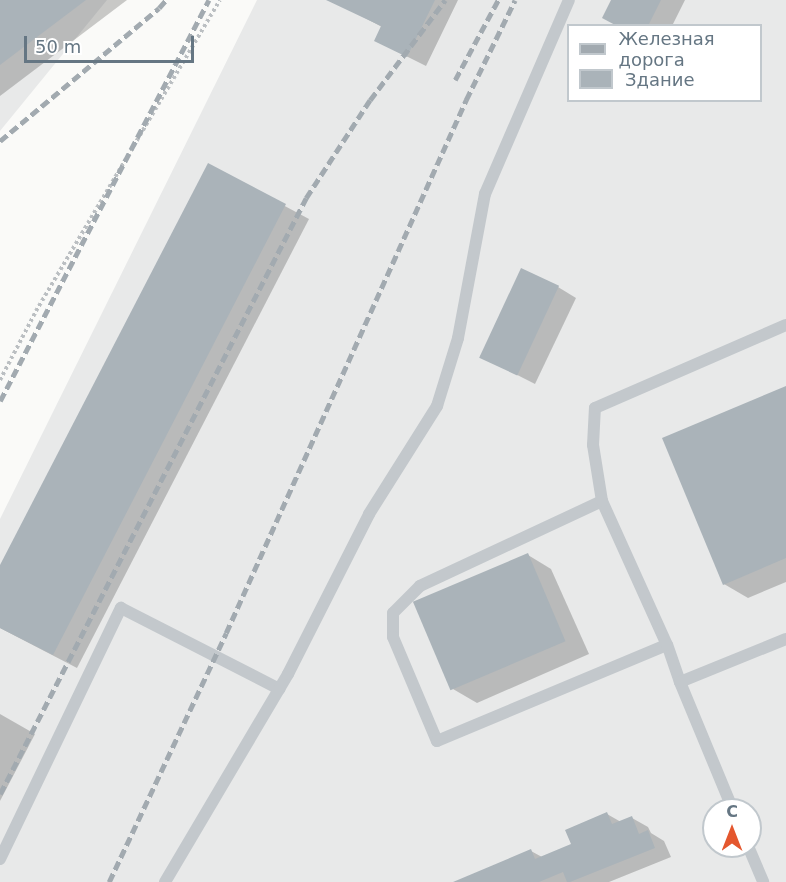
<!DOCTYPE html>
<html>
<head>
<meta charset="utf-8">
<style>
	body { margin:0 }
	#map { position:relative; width:786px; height:882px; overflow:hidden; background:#fafaf8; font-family:"DejaVu Sans",sans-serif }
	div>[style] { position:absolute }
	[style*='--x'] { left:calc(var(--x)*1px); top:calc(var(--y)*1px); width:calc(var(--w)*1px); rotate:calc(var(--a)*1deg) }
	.built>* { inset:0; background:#e8e9e9 }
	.shadow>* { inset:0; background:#0003 }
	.building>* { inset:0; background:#aab3b9; transform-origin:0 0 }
	.path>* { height:4px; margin-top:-2px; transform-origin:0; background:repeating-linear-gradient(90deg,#bbbfc2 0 3px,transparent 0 6px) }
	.service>* { height:12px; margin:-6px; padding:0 6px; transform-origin:6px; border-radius:6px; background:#c3c8cc }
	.rail>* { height:4.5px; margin-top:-2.25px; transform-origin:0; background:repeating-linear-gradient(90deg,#a2aab0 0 9px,transparent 0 13.5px) }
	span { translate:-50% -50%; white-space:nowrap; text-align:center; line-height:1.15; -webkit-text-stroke:6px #fff; paint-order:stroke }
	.legend { position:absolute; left:567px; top:24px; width:195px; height:78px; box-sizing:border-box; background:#fff; border:2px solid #c1c8cd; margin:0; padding:8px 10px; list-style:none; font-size:18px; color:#657683 }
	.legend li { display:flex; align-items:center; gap:12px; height:30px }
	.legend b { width:30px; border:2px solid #c1c8cd }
	.north { position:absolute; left:702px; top:798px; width:60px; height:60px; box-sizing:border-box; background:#fff; border:2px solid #c1c8cd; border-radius:50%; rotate:0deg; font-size:16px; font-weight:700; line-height:24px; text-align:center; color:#657683 }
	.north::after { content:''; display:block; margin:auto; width:21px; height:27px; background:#e4572e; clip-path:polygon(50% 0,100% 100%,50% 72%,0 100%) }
	.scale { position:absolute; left:24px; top:36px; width:170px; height:27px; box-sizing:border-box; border:3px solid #657683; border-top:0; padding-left:8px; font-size:18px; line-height:21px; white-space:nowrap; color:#657683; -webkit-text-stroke:4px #fff; paint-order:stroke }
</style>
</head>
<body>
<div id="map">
	<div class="built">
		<div style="clip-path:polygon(0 0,107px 0,0 131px)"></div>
		<div style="clip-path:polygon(evenodd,257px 0,786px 0,786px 882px,0 882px,0 519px,257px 0,568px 26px,760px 26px,760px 100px,568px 100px,568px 26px,257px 0,714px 810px,750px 810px,750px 846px,714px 846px,714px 810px)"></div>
	</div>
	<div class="shadow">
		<div style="clip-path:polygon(0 0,127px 0,0 96px)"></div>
		<div style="clip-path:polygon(357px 0,458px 0,426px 66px,394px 50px,382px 27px,352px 11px)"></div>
		<div style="clip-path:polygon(612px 0,685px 0,672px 26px,618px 26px)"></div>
		<div style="clip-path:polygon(208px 165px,309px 219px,77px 668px,0 628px,0 568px)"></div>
		<div style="clip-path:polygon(558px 287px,576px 298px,535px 384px,480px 356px)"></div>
		<div style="clip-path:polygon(786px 387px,786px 582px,748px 598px,724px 584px)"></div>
		<div style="clip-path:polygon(528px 555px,551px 569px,589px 654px,477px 703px,453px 689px)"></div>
		<div style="clip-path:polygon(0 714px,35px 734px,0 801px)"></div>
		<div style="clip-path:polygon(607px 814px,621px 822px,632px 818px,648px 827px,651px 833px,664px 841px,671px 857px,609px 882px,485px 882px,531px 851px,542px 857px,573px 845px)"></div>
	</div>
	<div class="building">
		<div style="clip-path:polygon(0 0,86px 0,0 65px)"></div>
		<div style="clip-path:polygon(326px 0,435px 0,407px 57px,374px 41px,381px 26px)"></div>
		<div style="clip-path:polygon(611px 0,661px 0,648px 26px,617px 26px,602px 18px)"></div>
		<div style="clip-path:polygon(208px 163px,286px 204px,53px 655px,0 628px,0 565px)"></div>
		<div style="left:521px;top:268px;width:42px;height:99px;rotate:25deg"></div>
		<div style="clip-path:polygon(786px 386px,786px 558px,723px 585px,662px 438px)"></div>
		<div style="left:528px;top:553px;width:96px;height:125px;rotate:67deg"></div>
		<div style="clip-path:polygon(607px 812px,612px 824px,632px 816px,639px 834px,648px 830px,655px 848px,570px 882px,567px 882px,563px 872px,539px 882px,453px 882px,531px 849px,535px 859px,571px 844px,565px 830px)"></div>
	</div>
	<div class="path">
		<div style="--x:0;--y:380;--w:78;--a:-62.4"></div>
		<div style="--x:36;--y:311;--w:361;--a:-59.4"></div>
	</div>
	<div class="service">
		<div style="--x:602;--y:501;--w:201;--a:155"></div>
		<div style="--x:420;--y:586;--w:38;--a:135"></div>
		<div style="--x:393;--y:613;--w:24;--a:90"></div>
		<div style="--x:393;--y:637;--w:113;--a:67.1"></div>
		<div style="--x:437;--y:741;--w:249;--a:-22.7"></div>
		<div style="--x:680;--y:682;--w:39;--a:-109"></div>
		<div style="--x:667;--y:645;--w:158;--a:-114.3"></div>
		<div style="--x:602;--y:501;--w:57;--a:-99.1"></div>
		<div style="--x:593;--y:445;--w:37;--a:-87"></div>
		<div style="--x:595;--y:408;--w:208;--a:-23.5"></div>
		<div style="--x:733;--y:810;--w:139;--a:-112.5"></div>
		<div style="--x:680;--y:682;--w:114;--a:-22.1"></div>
		<div style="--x:748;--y:846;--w:39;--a:67"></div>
		<div style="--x:0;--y:859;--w:279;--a:-64.3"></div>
		<div style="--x:121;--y:608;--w:178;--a:27.1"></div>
		<div style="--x:165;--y:882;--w:242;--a:-59.4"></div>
		<div style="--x:288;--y:674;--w:179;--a:-63.1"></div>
		<div style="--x:369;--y:514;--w:128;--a:-57.8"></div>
		<div style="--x:437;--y:406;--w:71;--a:-72.8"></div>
		<div style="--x:458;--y:338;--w:147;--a:-79.4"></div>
		<div style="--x:485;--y:194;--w:211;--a:-66.6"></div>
	</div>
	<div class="rail">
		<div style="--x:455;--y:80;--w:91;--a:-61.7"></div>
		<div style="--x:0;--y:141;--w:207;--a:-39.9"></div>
		<div style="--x:159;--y:8;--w:11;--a:-49"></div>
		<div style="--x:0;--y:401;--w:452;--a:-62.5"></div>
		<div style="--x:0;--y:794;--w:670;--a:-62.82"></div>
		<div style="--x:306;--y:198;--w:117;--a:-56.9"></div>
		<div style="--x:370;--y:100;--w:125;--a:-53.1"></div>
		<div style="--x:109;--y:882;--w:275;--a:-64.8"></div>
		<div style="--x:226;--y:633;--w:585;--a:-65.76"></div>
		<div style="--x:466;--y:100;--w:111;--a:-63.9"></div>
	</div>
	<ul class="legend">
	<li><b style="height:8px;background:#a2aab0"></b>Железная дорога</li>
	<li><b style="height:16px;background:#aab3b9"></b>Здание</li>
	</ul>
	<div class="north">С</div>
	<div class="scale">50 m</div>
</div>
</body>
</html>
